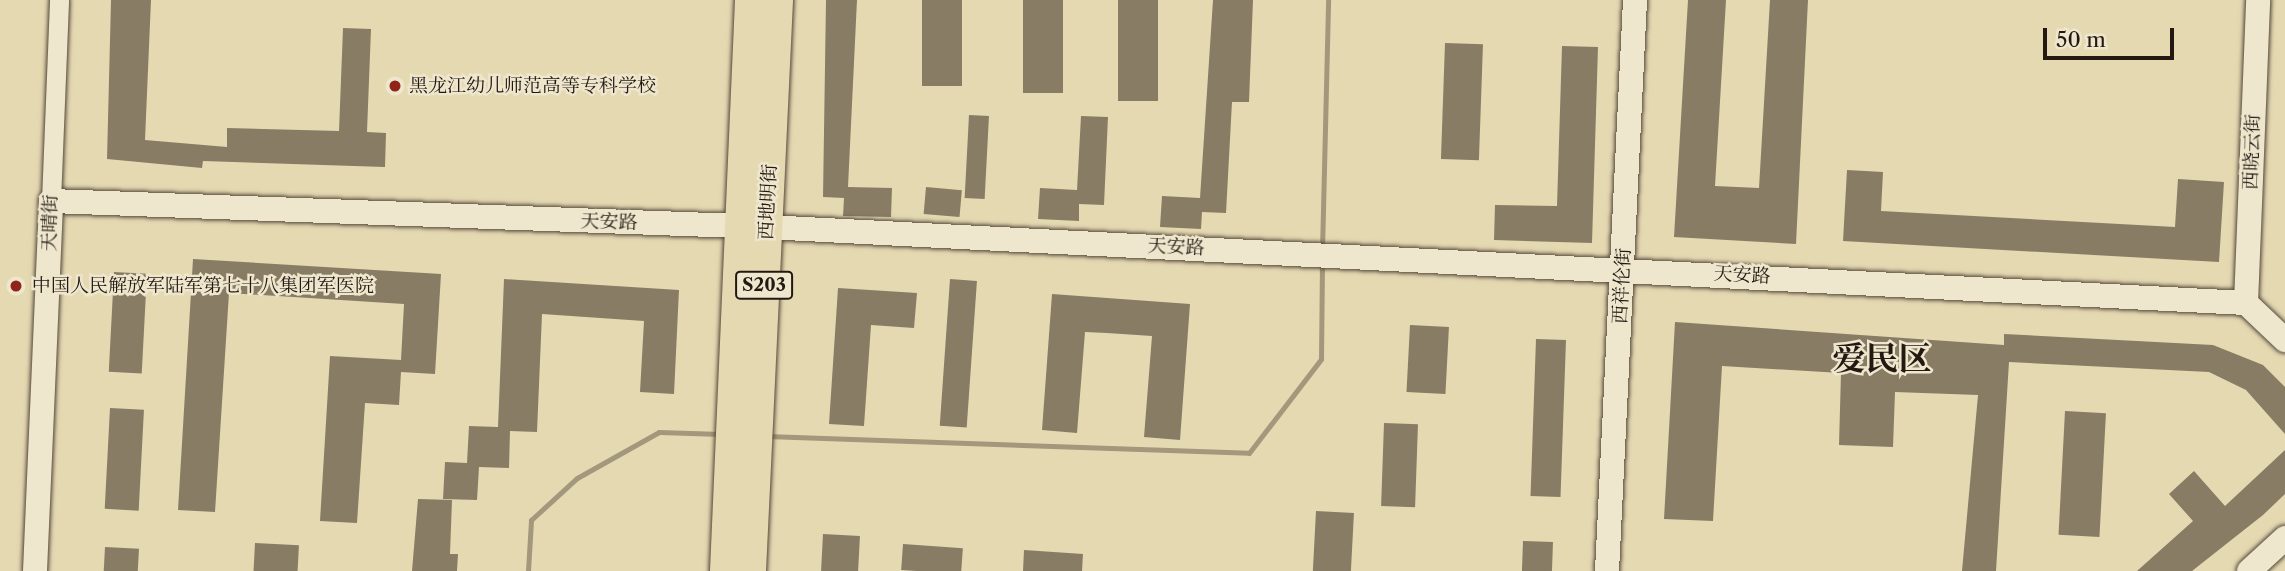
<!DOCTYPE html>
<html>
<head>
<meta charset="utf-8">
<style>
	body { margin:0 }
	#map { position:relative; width:2285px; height:571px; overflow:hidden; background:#e5d9b2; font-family:"Libre Caslon Text","Noto Serif SC",serif }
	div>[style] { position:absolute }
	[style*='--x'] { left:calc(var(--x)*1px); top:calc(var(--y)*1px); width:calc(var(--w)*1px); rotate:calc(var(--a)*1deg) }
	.stream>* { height:5px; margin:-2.5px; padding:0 2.5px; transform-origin:2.5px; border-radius:2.5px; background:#a3977c }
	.building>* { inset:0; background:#887c65; transform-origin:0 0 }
	.roads { filter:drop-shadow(0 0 2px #54483a) drop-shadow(0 0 2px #54483a) }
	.minor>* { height:19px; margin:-9.5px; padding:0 9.5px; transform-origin:9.5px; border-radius:9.5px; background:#eee6cd }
	.tertiary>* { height:24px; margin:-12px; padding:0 12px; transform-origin:12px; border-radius:12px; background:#eee6cd }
	.primary>* { height:30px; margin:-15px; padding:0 15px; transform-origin:15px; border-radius:15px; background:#e5d9b2 }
	.dots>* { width:19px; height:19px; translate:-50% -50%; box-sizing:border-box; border:4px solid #eee6cd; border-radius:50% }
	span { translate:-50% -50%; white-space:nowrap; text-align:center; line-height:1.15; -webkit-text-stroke:5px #eee6cd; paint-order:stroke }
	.shield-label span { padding:2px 5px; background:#eee6cd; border:2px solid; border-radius:5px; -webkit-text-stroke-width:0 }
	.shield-label { font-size:18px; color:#231812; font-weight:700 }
	.poi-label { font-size:19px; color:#231812 }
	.left { translate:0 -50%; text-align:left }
	.street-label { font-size:19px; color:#231812 }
	.town-label { font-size:33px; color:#231812; font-weight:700 }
	.scale { position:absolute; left:2043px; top:28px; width:131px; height:32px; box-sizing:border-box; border:4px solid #231812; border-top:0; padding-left:9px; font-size:21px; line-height:24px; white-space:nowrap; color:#231812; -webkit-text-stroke:5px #eee6cd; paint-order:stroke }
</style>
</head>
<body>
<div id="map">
	<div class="stream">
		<div style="--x:1322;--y:251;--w:251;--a:-88.6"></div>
		<div style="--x:766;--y:436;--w:483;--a:2"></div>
		<div style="--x:1249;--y:453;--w:118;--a:-52.5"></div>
		<div style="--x:1321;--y:359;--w:95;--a:-89.4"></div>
		<div style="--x:528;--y:571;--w:51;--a:-86.6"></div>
		<div style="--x:531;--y:520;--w:62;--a:-42.4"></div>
		<div style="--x:577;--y:478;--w:94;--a:-29.3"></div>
		<div style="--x:659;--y:432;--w:62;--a:1.8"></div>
	</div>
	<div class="building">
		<div style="clip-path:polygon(111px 0,151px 0,145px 140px,227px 147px,227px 128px,339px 131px,343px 28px,371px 29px,367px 132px,386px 133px,385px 167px,203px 161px,202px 168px,107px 159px)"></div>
		<div style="clip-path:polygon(826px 0,857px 0,848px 187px,892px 188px,891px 217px,843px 216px,844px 198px,823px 197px)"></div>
		<div style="left:922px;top:0;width:40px;height:86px"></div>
		<div style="left:1023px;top:0;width:40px;height:93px"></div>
		<div style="left:1118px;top:0;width:40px;height:101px"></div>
		<div style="clip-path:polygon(1213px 0,1253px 0,1249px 102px,1232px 102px,1226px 213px,1202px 212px,1201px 229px,1160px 227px,1162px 196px,1200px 198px)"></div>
		<div style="clip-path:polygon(1688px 0,1726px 0,1715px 186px,1759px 188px,1770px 0,1808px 0,1796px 244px,1674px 237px)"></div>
		<div style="left:1445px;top:43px;width:38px;height:116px;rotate:2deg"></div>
		<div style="clip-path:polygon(1562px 46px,1598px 47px,1592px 243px,1494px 240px,1495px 205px,1557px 206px)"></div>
		<div style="left:969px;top:115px;width:20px;height:83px;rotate:3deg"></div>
		<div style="clip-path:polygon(1081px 116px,1108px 117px,1104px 205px,1079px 204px,1079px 221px,1038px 219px,1040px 188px,1077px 190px)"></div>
		<div style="clip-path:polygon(1847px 170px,1883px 172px,1881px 211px,2175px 227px,2178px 179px,2224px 182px,2219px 262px,1843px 241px)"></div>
		<div style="left:926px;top:187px;width:36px;height:27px;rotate:5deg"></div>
		<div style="clip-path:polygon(193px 259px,441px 274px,435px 374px,401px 372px,399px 405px,365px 403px,357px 523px,320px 521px,330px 356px,401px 360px,404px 304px,229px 293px,215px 512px,178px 510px)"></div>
		<div style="left:114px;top:272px;width:33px;height:100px;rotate:3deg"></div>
		<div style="clip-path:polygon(504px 279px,679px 290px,674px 394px,640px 392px,644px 321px,542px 314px,537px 432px,510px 431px,509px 468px,479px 467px,477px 500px,443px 499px,445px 462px,467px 463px,469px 426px,498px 427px)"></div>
		<div style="left:950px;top:279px;width:27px;height:147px;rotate:4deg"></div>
		<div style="clip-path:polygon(838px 288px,917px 293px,914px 328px,871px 325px,864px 426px,829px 424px)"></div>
		<div style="clip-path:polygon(1052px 294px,1190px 304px,1180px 440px,1144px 437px,1152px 336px,1107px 333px,1085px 332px,1077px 433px,1042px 430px)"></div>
		<div style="clip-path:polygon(1675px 322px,2004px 345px,2004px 334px,2213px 345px,2263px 365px,2285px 387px,2285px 434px,2246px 390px,2209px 372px,2009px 362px,1996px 571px,1962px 571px,1978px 395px,1895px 392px,1893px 447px,1839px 445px,1841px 373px,1722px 366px,1713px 521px,1664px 519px)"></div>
		<div style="left:1410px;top:325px;width:39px;height:67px;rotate:3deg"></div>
		<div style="left:1536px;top:339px;width:30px;height:157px;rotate:2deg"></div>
		<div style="left:110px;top:408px;width:34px;height:101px;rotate:3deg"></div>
		<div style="left:2065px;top:411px;width:41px;height:124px;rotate:3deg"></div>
		<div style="left:1384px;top:423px;width:34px;height:83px;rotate:2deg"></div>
		<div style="clip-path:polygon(2285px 450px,2285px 494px,2263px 515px,2192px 571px,2137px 571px,2193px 521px,2169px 494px,2194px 471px,2225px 506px)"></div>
		<div style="clip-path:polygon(418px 499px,452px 500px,450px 554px,458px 554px,457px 571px,412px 571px)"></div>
		<div style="left:1316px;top:511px;width:38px;height:60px;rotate:3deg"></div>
		<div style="left:823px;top:534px;width:37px;height:37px;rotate:3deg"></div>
		<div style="left:1523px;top:541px;width:30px;height:30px;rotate:2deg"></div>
		<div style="left:255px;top:543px;width:44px;height:28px;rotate:3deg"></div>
		<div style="left:903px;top:544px;width:60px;height:26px;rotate:4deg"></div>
		<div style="left:105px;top:547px;width:34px;height:24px;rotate:3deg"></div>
		<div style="clip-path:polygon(1024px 550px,1083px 554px,1082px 571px,1023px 571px)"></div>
	</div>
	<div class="roads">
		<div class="minor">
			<div style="--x:51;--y:201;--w:201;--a:-87.7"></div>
		</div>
		<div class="tertiary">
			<div style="--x:2246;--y:303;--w:303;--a:-87.7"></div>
			<div style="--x:35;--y:571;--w:370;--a:-87.5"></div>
			<div style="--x:51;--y:201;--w:715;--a:2.08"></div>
			<div style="--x:766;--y:227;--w:1482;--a:2.94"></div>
			<div style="--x:2246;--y:303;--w:54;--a:43.5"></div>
			<div style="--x:1607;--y:571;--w:572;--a:-87.19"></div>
			<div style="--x:2249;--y:571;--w:49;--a:-42.5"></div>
		</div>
		<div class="primary">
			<div style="--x:725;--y:571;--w:572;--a:-87.49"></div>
			<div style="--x:751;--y:571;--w:572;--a:-87.29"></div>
		</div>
	</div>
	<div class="dots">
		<div style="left:395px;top:86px;background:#8f2418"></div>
		<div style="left:16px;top:286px;background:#8f2418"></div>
	</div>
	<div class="shield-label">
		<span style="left:764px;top:285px">S203</span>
	</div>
	<div class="poi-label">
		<span class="left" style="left:409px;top:86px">黑龙江幼儿师范高等专科学校</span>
		<span class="left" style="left:32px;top:286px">中国人民解放军陆军第七十八集团军医院</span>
	</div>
	<div class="street-label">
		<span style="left:2252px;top:152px;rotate:-88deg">西晓云街</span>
		<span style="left:768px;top:202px;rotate:-87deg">西地明街</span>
		<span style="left:609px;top:222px;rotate:2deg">天安路</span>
		<span style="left:50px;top:223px;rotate:-88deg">天晴街</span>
		<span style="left:1176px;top:247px;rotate:3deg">天安路</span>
		<span style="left:1742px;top:275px;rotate:3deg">天安路</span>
		<span style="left:1622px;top:286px;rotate:-87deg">西祥伦街</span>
	</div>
	<div class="town-label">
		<span style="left:1882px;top:359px">爱民区</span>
	</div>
	<div class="scale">50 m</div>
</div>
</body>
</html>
